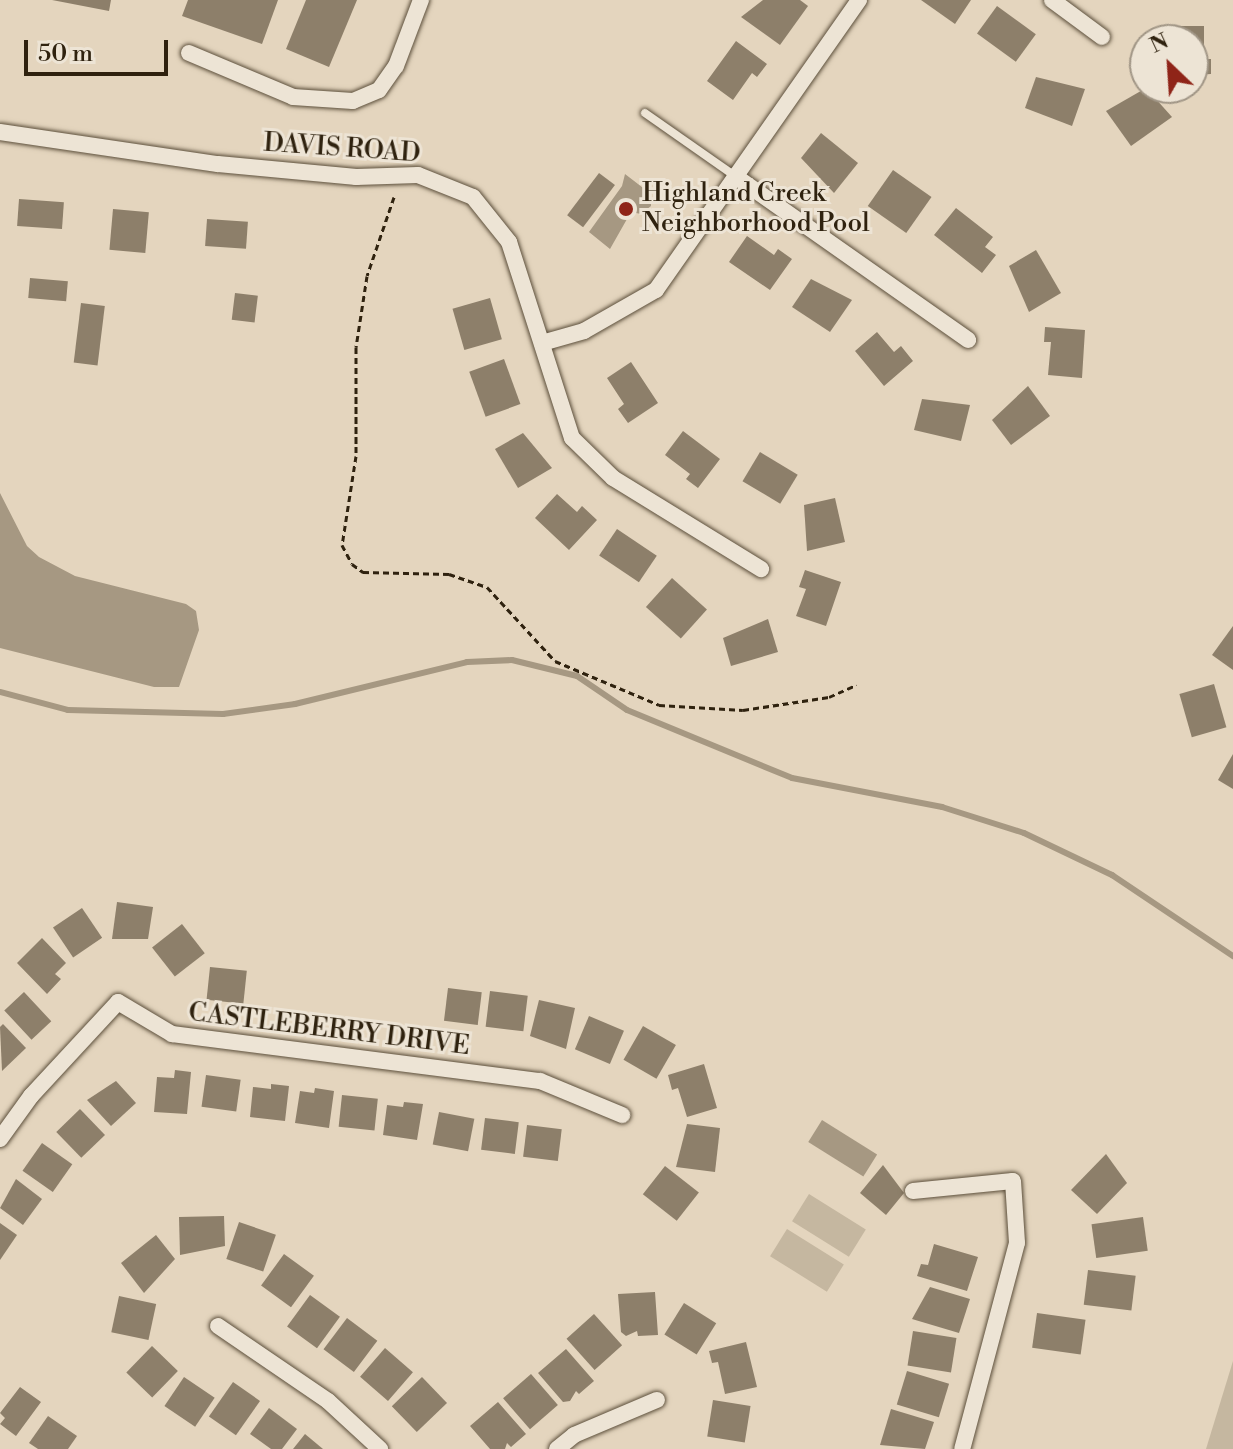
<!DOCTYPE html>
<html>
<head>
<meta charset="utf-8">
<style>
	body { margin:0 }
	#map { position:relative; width:1233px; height:1449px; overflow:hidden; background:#e4d5be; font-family:"Libre Bodoni",serif }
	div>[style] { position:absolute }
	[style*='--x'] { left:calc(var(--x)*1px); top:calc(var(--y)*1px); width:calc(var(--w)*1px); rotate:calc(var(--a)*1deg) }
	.green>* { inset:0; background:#c5b7a0; transform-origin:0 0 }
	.water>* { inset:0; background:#a69882; transform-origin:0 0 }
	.stream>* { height:6px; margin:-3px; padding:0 3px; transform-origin:3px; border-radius:3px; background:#a69882 }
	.building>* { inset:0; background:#8d7f6a; transform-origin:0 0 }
	.path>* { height:3px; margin-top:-1.5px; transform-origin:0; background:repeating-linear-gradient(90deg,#2f220f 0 6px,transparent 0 10px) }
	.roads { filter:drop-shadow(0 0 2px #5c4f3b) drop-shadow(0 0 2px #5c4f3b) }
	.service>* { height:8px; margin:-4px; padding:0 4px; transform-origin:4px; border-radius:4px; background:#ede4d5 }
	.minor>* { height:16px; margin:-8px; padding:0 8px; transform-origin:8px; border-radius:8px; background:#ede4d5 }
	.dots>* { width:22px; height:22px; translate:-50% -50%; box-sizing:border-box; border:4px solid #ede4d5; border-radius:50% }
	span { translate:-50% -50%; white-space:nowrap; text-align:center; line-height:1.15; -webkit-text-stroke:6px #ede4d5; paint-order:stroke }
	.street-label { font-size:26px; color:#2f220f }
	.poi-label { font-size:26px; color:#2f220f }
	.left { translate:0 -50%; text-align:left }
	.north { position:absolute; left:1129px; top:24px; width:80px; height:80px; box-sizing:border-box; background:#ede4d5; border:2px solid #a19686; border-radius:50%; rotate:335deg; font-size:22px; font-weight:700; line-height:32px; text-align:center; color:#2f220f }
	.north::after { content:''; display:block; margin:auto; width:28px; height:36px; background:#8f2418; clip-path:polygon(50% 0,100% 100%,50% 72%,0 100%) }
	.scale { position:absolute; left:24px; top:40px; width:144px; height:36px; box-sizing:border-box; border:4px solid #2f220f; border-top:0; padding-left:10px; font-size:24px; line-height:28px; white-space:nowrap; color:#2f220f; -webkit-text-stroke:6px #ede4d5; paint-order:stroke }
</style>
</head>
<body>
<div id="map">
	<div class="green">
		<div style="left:809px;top:1194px;width:67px;height:32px;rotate:32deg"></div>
		<div style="left:787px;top:1229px;width:67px;height:32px;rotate:32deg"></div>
		<div style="clip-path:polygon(1233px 1361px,1233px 1449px,1206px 1449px)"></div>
	</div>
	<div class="water">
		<div style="clip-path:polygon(625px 174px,651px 194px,651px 206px,641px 214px,631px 212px,610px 249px,589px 232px,622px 186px)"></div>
		<div style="clip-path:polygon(0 493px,27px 546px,39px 557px,75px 576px,186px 604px,196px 611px,199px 630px,179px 687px,154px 687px,0 648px)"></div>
		<div style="left:822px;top:1120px;width:65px;height:26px;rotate:32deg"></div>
	</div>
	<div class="stream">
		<div style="--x:0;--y:692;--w:70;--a:14.8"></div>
		<div style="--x:68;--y:710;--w:155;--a:1.5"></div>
		<div style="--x:223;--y:714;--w:73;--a:-7.9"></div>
		<div style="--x:295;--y:704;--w:177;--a:-13.7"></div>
		<div style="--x:467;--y:662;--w:45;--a:-2.5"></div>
		<div style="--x:512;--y:660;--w:67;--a:13.8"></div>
		<div style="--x:577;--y:676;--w:60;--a:34.2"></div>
		<div style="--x:627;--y:710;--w:178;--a:22.4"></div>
		<div style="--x:792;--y:778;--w:153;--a:10.9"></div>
		<div style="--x:942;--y:807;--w:86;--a:17.6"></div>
		<div style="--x:1024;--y:833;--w:98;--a:25.5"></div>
		<div style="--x:1112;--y:875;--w:146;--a:33.8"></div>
	</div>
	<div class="building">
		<div style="clip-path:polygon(52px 0,111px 0,109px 11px)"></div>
		<div style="clip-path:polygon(188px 0,278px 0,262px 44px,182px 16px)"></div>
		<div style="clip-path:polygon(306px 0,357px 0,329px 67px,286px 49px)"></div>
		<div style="clip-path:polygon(763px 0,800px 0,808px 6px,780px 45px,741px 17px)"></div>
		<div style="clip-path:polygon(921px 0,971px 0,955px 24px)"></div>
		<div style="left:997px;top:6px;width:48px;height:34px;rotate:36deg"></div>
		<div style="clip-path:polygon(1168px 26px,1204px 26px,1204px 59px,1211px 59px,1211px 74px,1193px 75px,1193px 40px,1168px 38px)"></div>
		<div style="clip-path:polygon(736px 41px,767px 64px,757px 77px,752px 73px,733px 100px,707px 81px)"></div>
		<div style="clip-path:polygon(1036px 77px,1085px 89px,1072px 126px,1025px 108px)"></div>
		<div style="clip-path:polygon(1146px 88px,1172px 117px,1131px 146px,1106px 111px)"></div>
		<div style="clip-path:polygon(821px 133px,858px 163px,834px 193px,801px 158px)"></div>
		<div style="left:893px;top:170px;width:47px;height:44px;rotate:35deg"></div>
		<div style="left:599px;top:173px;width:20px;height:53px;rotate:37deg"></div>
		<div style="left:19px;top:199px;width:45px;height:27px;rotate:4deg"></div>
		<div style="clip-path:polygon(956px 208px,993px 237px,985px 247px,996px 255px,982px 273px,934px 235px)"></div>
		<div style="left:113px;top:209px;width:36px;height:41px;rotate:5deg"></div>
		<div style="left:207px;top:219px;width:41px;height:27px;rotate:4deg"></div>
		<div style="clip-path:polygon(747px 236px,774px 255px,778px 249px,792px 259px,770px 290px,729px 262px)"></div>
		<div style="clip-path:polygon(1036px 250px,1061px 293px,1029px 312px,1009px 266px)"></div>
		<div style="left:30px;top:278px;width:38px;height:20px;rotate:5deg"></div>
		<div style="clip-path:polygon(811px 279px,852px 300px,830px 332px,792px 307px)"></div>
		<div style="left:235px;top:293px;width:23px;height:27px;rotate:7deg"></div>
		<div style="left:490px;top:298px;width:43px;height:39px;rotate:74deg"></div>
		<div style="left:81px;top:303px;width:24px;height:60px;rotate:7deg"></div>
		<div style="clip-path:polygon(1045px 327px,1085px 330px,1082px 378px,1048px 375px,1051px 342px,1044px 342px)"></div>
		<div style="clip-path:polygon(877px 332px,894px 352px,901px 346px,913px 361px,884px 386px,855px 351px)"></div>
		<div style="left:504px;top:359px;width:48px;height:37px;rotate:70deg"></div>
		<div style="clip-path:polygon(631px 362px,658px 403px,628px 423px,618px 409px,624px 404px,607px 378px)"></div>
		<div style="clip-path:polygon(1028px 386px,1050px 416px,1011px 445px,992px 420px)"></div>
		<div style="clip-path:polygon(922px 399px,970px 405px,961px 441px,914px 430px)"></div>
		<div style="clip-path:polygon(683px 431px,720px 459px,698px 488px,686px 479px,690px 474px,665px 455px)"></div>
		<div style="clip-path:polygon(523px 433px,552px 468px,518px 488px,495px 449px)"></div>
		<div style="left:760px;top:452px;width:44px;height:34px;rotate:31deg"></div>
		<div style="clip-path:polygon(557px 494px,577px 512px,582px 506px,597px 520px,569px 550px,535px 518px)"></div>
		<div style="clip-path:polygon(835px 498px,845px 542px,807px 551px,804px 505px)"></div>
		<div style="left:617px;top:529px;width:48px;height:32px;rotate:34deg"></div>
		<div style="clip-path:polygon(805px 570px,841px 582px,826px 626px,796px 616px,806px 589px,799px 587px)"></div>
		<div style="left:672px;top:578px;width:47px;height:39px;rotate:42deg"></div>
		<div style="clip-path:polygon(768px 619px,778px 652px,731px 666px,723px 638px)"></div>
		<div style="clip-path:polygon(1233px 626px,1233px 670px,1212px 655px)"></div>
		<div style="left:1214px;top:684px;width:45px;height:36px;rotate:74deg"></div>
		<div style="clip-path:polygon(1233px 754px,1233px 789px,1218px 780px)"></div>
		<div style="clip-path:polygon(117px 902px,153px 907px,148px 939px,112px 939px)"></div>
		<div style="left:82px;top:908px;width:36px;height:35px;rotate:56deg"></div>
		<div style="left:182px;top:924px;width:37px;height:38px;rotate:52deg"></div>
		<div style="clip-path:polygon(42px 938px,66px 963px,55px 974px,61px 979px,47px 994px,17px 963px)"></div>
		<div style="left:210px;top:967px;width:37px;height:33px;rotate:6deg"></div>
		<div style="left:448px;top:988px;width:34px;height:33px;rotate:7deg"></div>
		<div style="left:490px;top:991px;width:38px;height:36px;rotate:7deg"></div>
		<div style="left:24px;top:992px;width:40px;height:27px;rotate:47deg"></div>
		<div style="clip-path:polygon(539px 1000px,575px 1008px,566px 1049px,530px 1036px)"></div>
		<div style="left:589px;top:1016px;width:38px;height:36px;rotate:23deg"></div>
		<div style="clip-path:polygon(3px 1024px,26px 1048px,2px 1071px,0 1027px)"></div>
		<div style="left:643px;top:1026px;width:38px;height:39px;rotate:30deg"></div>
		<div style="clip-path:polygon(704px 1064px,717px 1108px,687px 1117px,678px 1088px,672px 1090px,668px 1075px)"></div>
		<div style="clip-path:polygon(175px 1070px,191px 1072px,187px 1114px,154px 1112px,157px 1077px,174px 1078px)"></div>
		<div style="left:206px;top:1075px;width:35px;height:32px;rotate:8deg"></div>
		<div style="clip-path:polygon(116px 1081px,136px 1103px,111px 1126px,87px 1100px)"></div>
		<div style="clip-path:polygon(271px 1084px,289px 1086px,285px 1121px,250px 1117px,253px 1087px,271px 1089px)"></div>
		<div style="clip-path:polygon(315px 1088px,334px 1091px,329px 1128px,295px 1123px,300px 1091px,314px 1093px)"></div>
		<div style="left:342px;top:1095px;width:36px;height:32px;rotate:6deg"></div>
		<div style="clip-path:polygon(404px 1102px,423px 1104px,417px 1140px,383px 1135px,387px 1105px,403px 1107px)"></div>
		<div style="left:80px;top:1109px;width:36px;height:33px;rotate:46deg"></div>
		<div style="left:439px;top:1112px;width:36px;height:33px;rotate:11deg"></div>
		<div style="left:485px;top:1118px;width:34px;height:32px;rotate:7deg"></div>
		<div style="clip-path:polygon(687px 1124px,720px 1128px,715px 1172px,676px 1167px)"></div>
		<div style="left:527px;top:1125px;width:35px;height:32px;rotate:7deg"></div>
		<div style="left:42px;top:1143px;width:37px;height:34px;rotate:35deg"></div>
		<div style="clip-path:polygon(1106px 1154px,1127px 1183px,1097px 1214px,1071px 1190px)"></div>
		<div style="clip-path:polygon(883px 1165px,904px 1193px,886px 1215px,860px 1193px)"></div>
		<div style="left:665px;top:1166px;width:43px;height:36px;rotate:38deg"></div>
		<div style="clip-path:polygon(16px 1179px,42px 1199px,23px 1225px,0 1208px)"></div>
		<div style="clip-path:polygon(224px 1216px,225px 1246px,180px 1255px,179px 1217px)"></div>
		<div style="left:1143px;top:1217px;width:34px;height:52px;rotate:82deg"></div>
		<div style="left:239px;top:1222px;width:39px;height:39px;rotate:19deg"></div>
		<div style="clip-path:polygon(0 1223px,17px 1235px,0 1260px)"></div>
		<div style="clip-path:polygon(156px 1235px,175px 1259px,144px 1293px,121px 1263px)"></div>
		<div style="clip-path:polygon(934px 1244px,978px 1257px,967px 1291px,917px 1276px,921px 1264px,928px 1265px)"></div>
		<div style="left:284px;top:1254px;width:37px;height:39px;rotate:36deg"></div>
		<div style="left:1088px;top:1270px;width:48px;height:35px;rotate:7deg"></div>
		<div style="clip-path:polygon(930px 1287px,970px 1299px,959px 1333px,912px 1319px)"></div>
		<div style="clip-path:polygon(655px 1292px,658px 1335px,638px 1336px,637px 1331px,626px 1336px,621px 1332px,618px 1294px)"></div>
		<div style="left:310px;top:1295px;width:37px;height:39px;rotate:36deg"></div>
		<div style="left:119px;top:1296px;width:38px;height:37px;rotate:12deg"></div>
		<div style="left:684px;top:1303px;width:38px;height:37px;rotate:32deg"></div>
		<div style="left:1037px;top:1313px;width:49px;height:35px;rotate:8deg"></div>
		<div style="left:594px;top:1314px;width:42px;height:37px;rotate:48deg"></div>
		<div style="left:347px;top:1318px;width:38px;height:39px;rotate:37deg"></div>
		<div style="left:913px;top:1331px;width:44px;height:35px;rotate:9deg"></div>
		<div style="clip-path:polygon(746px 1342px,757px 1387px,725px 1394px,718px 1362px,712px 1363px,709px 1351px)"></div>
		<div style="left:152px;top:1346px;width:36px;height:37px;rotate:44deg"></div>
		<div style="left:385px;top:1348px;width:37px;height:38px;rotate:41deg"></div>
		<div style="clip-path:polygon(566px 1349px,594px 1381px,579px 1394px,576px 1391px,570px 1401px,563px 1402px,538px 1373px)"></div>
		<div style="left:907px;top:1371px;width:44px;height:35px;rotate:17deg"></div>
		<div style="left:531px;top:1374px;width:41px;height:37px;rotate:49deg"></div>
		<div style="left:184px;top:1377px;width:37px;height:35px;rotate:34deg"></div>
		<div style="left:422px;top:1377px;width:36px;height:42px;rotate:46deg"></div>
		<div style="left:233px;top:1382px;width:33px;height:42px;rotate:35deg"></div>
		<div style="clip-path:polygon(20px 1387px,41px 1402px,16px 1436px,0 1424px,5px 1418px,0 1413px)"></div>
		<div style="left:713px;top:1400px;width:38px;height:37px;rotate:9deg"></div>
		<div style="clip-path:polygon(498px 1402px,526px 1434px,511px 1447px,507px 1443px,505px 1449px,490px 1449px,470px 1426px)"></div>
		<div style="clip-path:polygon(269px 1408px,297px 1429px,282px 1449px,271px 1449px,250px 1434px)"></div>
		<div style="clip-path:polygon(891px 1409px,934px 1422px,925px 1449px,880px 1445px)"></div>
		<div style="clip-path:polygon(48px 1416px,77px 1436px,68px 1449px,38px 1449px,29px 1443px)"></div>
		<div style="clip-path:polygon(305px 1434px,323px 1449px,293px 1449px)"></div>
	</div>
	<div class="path">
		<div style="--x:394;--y:197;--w:83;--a:108.9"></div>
		<div style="--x:367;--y:276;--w:72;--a:98.8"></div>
		<div style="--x:356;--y:347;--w:109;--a:90"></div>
		<div style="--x:356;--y:456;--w:90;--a:98.9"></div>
		<div style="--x:342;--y:545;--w:21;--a:62"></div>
		<div style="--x:352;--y:564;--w:14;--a:36"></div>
		<div style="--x:363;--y:572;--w:86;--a:1.3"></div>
		<div style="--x:449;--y:574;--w:40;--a:18.9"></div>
		<div style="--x:487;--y:587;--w:100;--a:47.4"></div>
		<div style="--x:555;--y:661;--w:113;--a:22.9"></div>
		<div style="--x:659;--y:705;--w:84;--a:3.4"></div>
		<div style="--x:743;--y:710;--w:87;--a:-8.6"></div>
		<div style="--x:829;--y:697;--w:30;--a:-24"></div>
	</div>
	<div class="roads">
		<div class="service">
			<div style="--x:645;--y:113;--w:110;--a:35"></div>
		</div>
		<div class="minor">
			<div style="--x:1052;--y:0;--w:62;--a:36.5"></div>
			<div style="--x:189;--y:53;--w:113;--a:22.9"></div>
			<div style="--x:293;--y:97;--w:60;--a:3.8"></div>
			<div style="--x:353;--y:101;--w:28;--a:-23"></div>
			<div style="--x:379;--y:90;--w:29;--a:-55"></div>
			<div style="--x:396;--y:66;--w:71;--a:-69.3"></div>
			<div style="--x:0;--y:132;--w:220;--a:8.4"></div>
			<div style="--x:218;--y:164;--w:139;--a:5.4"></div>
			<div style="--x:356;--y:177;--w:62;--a:-1.8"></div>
			<div style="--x:418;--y:175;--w:59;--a:21.8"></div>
			<div style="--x:473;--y:197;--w:58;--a:51.3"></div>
			<div style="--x:509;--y:242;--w:206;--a:72.2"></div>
			<div style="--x:572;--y:438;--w:57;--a:44.3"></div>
			<div style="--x:613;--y:478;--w:174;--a:31.6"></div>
			<div style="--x:735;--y:176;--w:285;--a:35.1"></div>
			<div style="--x:542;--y:343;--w:44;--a:-15.9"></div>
			<div style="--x:584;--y:331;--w:83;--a:-29.7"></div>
			<div style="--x:656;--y:290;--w:354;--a:-55"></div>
			<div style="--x:0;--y:1139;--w:53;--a:-54.2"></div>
			<div style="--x:31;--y:1096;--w:128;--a:-47.2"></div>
			<div style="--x:118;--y:1002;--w:63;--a:30.7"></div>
			<div style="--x:172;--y:1034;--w:371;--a:7.3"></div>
			<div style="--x:540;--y:1081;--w:89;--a:22.5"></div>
			<div style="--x:913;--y:1191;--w:100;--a:-5.7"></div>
			<div style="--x:1013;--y:1181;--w:62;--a:86.3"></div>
			<div style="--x:1017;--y:1243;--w:213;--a:104.9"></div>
			<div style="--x:218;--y:1326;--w:133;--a:34.3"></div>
			<div style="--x:328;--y:1401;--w:71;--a:42.7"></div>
			<div style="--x:557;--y:1449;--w:22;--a:-39"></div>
			<div style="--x:574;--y:1435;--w:90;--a:-22.9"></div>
		</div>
	</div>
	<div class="dots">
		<div style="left:626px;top:209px;background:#8f2418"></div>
	</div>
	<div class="street-label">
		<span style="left:342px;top:149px;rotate:4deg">DAVIS ROAD</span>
		<span style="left:329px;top:1030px;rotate:7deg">CASTLEBERRY DRIVE</span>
	</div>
	<div class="poi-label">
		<span class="left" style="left:642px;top:209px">Highland Creek<br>Neighborhood Pool</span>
	</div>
	<div class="north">N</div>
	<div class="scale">50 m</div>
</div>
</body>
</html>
